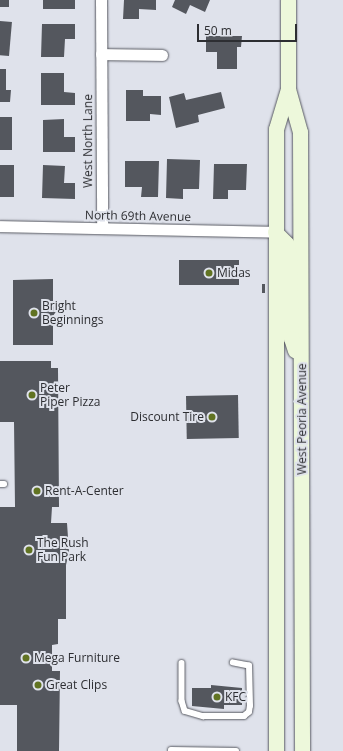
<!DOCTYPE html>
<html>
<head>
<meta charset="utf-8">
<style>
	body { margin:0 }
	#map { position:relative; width:343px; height:751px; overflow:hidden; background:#dfe2eb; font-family:"Open Sans",sans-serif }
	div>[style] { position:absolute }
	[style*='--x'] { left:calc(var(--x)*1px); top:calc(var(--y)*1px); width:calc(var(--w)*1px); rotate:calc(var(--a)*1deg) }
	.building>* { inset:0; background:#54575e; transform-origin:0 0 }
	.roads { filter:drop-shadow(0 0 1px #575961) drop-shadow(0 0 1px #575961) }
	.service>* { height:5.5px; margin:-2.75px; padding:0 2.75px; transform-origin:2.75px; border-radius:2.75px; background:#fff }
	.minor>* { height:11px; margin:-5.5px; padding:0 5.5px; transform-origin:5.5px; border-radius:5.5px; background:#fff }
	.secondary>* { height:15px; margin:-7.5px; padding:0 7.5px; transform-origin:7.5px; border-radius:7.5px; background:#edf8db }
	.dots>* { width:11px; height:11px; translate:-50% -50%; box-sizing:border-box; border:2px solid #dfe2eb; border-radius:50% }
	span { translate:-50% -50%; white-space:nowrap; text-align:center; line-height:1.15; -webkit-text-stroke:4px #dfe2eb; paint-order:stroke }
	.street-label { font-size:12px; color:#2d2e32 }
	.poi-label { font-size:12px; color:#2d2e32 }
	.left { translate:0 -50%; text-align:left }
	.right { translate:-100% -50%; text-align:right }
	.scale { position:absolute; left:197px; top:24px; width:100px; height:18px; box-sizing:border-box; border:2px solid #2d2e32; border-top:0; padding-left:5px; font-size:12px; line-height:14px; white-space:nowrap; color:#2d2e32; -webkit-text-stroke:3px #dfe2eb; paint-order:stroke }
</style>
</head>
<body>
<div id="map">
	<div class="building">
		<div style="left:0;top:0;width:9px;height:7px"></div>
		<div style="left:43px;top:0;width:32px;height:9px"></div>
		<div style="clip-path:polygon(124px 0,156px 0,156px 10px,139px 9px,139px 19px,123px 19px)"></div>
		<div style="clip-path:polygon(175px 0,210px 0,205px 12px,190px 5px,186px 14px,172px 7px)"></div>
		<div style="left:0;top:21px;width:12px;height:34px;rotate:5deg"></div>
		<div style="clip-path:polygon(42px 24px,75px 24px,75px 39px,65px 39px,64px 57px,41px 57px)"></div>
		<div style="clip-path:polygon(206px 36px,242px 36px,241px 47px,237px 47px,237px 69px,217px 69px,217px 52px,206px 52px)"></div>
		<div style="clip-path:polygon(0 69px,6px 69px,6px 90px,11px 90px,10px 102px,0 102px)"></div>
		<div style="clip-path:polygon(41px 73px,64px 73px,64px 92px,75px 93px,75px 105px,41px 105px)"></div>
		<div style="clip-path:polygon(126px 90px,143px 90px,143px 96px,161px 96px,161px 115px,150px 114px,150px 121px,126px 121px)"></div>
		<div style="clip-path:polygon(221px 92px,225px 108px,198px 115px,199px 122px,176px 128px,169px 97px,184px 93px,186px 100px)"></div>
		<div style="left:0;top:117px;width:12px;height:33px"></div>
		<div style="clip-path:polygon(64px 119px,64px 137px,75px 137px,75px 152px,43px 152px,43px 120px)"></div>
		<div style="clip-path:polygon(167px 159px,200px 160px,199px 189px,183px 189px,183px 199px,166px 198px)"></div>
		<div style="clip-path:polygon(125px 161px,159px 161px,158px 197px,141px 197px,142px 187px,125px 187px)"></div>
		<div style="clip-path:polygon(214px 164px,247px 164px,246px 190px,228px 190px,228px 199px,213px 199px)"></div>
		<div style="left:0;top:165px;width:14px;height:32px"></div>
		<div style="clip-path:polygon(43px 165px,65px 166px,64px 183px,75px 183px,75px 199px,42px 198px)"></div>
		<div style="left:179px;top:260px;width:60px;height:25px"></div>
		<div style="clip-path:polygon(53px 279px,53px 306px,57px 310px,53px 316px,53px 345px,13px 345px,13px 280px)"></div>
		<div style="left:262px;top:284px;width:3px;height:9px"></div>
		<div style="clip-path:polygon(0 361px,51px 361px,51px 368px,58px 368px,59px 507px,52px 507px,51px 523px,67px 523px,69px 552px,66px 565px,66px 619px,58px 619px,58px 644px,52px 645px,52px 671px,60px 671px,59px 751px,17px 751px,17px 705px,0 705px,0 507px,15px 507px,14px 422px,0 422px)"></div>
		<div style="left:238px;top:395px;width:43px;height:52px;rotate:89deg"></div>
		<div style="clip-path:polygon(211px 685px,242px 688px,242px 705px,224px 705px,224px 709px,192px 706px,192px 688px,211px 688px)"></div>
	</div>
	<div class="roads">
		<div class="service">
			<div style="--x:0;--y:484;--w:4;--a:0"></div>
			<div style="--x:182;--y:663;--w:38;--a:90"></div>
			<div style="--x:182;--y:701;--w:10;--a:73"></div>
			<div style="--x:185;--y:711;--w:19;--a:16"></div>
			<div style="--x:203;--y:716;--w:41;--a:0"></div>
			<div style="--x:244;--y:716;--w:6;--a:-39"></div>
			<div style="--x:249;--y:712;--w:6;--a:-81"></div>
			<div style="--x:250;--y:706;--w:40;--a:-91.4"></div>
			<div style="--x:249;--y:666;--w:16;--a:-169"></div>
			<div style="--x:171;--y:750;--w:65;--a:0.9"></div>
		</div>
		<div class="minor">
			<div style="--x:101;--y:0;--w:228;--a:89.7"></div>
			<div style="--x:101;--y:54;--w:61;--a:0.9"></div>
			<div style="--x:0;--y:226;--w:275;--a:1.2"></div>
		</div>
		<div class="secondary">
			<div style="--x:288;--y:0;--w:89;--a:90"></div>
			<div style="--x:288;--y:89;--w:45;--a:74.4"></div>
			<div style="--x:300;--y:132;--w:619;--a:89.81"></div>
			<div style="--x:275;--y:232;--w:16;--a:45"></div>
			<div style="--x:286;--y:243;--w:10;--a:73"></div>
			<div style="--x:289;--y:253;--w:85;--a:88.7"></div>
			<div style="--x:291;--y:338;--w:13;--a:72"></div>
			<div style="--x:276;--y:751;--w:622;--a:-90"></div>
			<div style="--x:276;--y:129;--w:42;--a:-73.3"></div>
		</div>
	</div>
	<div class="dots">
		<div style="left:209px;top:273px;background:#617322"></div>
		<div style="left:34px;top:313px;background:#617322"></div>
		<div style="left:32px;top:395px;background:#617322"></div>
		<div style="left:212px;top:417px;background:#617322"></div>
		<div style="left:37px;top:491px;background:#617322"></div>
		<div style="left:29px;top:550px;background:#617322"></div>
		<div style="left:26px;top:658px;background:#617322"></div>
		<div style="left:38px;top:685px;background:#617322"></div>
		<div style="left:217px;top:697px;background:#617322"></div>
	</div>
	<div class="street-label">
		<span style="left:88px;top:141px;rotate:-90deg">West North Lane</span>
		<span style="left:138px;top:216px;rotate:1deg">North 69th Avenue</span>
		<span style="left:302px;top:419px;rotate:-90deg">West Peoria Avenue</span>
	</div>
	<div class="poi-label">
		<span class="left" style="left:217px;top:273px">Midas</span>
		<span class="left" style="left:42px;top:313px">Bright<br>Beginnings</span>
		<span class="left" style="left:40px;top:395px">Peter<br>Piper Pizza</span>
		<span class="right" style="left:204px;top:417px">Discount Tire</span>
		<span class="left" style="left:45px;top:491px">Rent-A-Center</span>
		<span class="left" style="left:37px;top:550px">The Rush<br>Fun Park</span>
		<span class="left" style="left:34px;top:658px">Mega Furniture</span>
		<span class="left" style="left:46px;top:685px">Great Clips</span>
		<span class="left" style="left:225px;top:697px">KFC</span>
	</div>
	<div class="scale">50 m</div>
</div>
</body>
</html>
